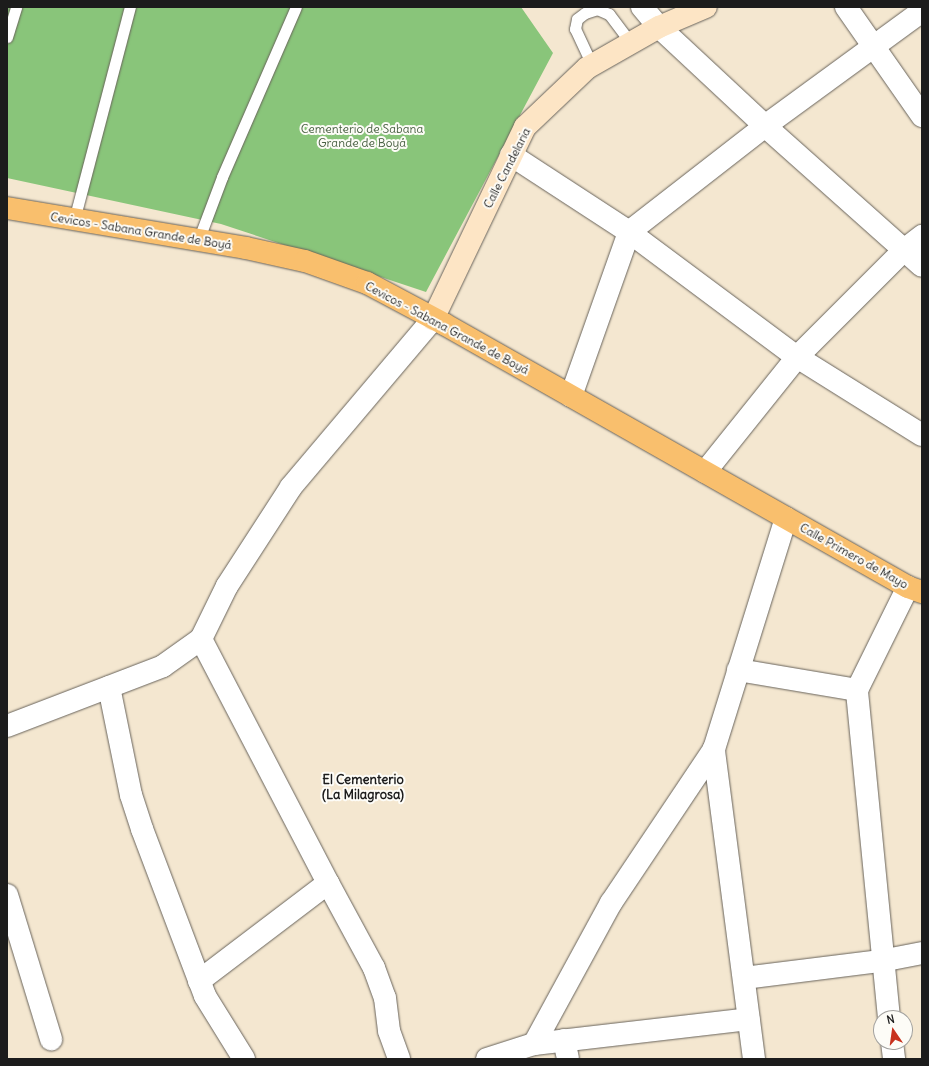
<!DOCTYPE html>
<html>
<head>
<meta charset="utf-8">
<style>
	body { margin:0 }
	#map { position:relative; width:929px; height:1066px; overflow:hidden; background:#f4e7d0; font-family:Delius,sans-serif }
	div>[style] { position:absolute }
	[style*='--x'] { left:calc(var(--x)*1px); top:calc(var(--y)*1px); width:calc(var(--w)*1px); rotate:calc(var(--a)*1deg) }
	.green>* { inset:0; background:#89c57a }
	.roads { filter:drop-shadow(0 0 1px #68635b) drop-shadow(0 0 1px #68635b) }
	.lane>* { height:11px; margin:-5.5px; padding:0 5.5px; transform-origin:5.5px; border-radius:5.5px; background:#fff }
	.street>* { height:22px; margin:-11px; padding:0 11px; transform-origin:11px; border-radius:11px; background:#fff }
	.secondary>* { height:22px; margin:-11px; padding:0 11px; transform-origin:11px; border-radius:11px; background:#fde5c5 }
	.primary>* { height:22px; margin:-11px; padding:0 11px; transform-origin:11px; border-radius:11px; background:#f9bf6d }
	span { translate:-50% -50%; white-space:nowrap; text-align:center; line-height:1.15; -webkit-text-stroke:4px #fdfcf7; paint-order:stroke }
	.park-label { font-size:12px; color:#486042 }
	.street-label { font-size:12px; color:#1c1c1c }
	.neighbourhood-label { font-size:13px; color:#1c1c1c; font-weight:700 }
	.frame { position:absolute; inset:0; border:8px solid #1c1c1c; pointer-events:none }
	.north { position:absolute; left:873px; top:1010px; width:40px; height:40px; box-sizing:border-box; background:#fdfcf7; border:1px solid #a3a29f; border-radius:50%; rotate:347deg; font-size:11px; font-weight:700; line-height:16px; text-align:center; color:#1c1c1c }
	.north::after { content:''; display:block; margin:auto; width:14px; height:18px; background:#c8321e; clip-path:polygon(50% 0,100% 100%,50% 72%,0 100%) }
</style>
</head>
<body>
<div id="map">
	<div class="green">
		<div style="clip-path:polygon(7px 7px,521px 7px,553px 53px,426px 292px,221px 224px,7px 178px)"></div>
	</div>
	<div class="roads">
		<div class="lane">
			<div style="--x:7;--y:37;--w:31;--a:-73"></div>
			<div style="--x:592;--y:65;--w:40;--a:-115"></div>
			<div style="--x:575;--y:29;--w:10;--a:-79"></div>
			<div style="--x:577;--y:19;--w:10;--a:-37"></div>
			<div style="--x:585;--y:13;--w:13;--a:-18"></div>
			<div style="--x:597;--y:9;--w:13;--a:23"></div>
			<div style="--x:609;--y:14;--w:35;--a:53"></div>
			<div style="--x:74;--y:220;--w:220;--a:-75.3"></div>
			<div style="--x:198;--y:241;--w:68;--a:-69.4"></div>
			<div style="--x:222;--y:177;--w:185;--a:-66.5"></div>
		</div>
		<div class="street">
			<div style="--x:642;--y:7;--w:26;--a:50"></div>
			<div style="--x:659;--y:27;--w:145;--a:43"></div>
			<div style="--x:765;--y:126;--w:210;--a:41.7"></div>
			<div style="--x:846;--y:7;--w:133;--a:55.1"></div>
			<div style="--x:511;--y:155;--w:141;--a:33.1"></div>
			<div style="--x:629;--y:232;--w:209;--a:36.7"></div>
			<div style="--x:797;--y:357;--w:147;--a:32"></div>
			<div style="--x:571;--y:396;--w:174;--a:-70.5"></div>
			<div style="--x:629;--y:232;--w:172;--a:-37.9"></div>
			<div style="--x:765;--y:126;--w:195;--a:-36.2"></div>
			<div style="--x:705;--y:472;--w:147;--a:-51.3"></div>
			<div style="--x:797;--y:357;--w:151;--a:-45"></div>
			<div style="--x:904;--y:250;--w:23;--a:-38"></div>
			<div style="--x:738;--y:670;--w:121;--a:9.5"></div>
			<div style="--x:109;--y:687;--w:110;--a:78.5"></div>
			<div style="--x:131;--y:795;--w:36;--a:72"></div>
			<div style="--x:142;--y:829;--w:178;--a:69.3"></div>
			<div style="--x:205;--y:996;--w:74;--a:58.2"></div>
			<div style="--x:7;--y:726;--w:167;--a:-21"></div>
			<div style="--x:163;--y:666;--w:47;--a:-35.4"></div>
			<div style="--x:201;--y:639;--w:59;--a:-63.9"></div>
			<div style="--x:227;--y:586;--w:118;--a:-57.1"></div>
			<div style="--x:291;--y:487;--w:220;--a:-49.8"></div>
			<div style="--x:328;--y:883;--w:97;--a:61.6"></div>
			<div style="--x:374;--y:968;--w:32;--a:70"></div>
			<div style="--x:385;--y:998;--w:33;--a:83"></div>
			<div style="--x:389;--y:1031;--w:30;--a:70"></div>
			<div style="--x:7;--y:895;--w:151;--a:73"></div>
			<div style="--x:744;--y:978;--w:138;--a:-7.1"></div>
			<div style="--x:881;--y:961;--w:42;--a:-11"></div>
			<div style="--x:199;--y:981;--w:162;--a:-37.2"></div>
			<div style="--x:328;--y:883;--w:275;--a:-117.5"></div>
			<div style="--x:889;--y:1018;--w:330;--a:-95.6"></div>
			<div style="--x:857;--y:690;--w:115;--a:-63.7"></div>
			<div style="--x:564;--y:1040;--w:19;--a:78"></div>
			<div style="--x:892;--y:1042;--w:17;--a:83"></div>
			<div style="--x:534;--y:1044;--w:216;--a:-6.6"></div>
			<div style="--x:487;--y:1059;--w:49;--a:-17.7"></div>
			<div style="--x:534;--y:1044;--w:161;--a:-61.4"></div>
			<div style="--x:611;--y:903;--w:185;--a:-56.2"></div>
			<div style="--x:754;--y:1059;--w:313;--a:-97.4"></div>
			<div style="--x:714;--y:749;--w:242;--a:-72.7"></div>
		</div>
		<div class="secondary">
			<div style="--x:433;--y:319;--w:213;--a:-64.4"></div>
			<div style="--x:525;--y:127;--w:86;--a:-43.6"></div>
			<div style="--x:587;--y:68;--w:83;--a:-29.7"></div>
			<div style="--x:659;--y:27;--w:51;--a:-23.1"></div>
		</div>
		<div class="primary">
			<div style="--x:7;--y:208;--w:242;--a:9.5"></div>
			<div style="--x:246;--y:248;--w:60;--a:12.4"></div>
			<div style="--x:305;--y:261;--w:66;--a:19.5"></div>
			<div style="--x:367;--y:283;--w:87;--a:28"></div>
			<div style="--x:444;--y:324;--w:533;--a:29.55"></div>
			<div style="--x:908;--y:587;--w:15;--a:20"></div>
		</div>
	</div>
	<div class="park-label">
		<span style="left:362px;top:136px">Cementerio de Sabana<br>Grande de Boyá</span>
	</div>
	<div class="street-label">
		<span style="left:507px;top:168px;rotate:-63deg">Calle Candelaria</span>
		<span style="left:141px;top:231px;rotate:9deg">Cevicos - Sabana Grande de Boyá</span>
		<span style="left:447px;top:328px;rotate:28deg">Cevicos - Sabana Grande de Boyá</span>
		<span style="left:854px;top:556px;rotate:29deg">Calle Primero de Mayo</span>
	</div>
	<div class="neighbourhood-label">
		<span style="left:363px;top:788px">El Cementerio<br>(La Milagrosa)</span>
	</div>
	<div class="frame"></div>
	<div class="north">N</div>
</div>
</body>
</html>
